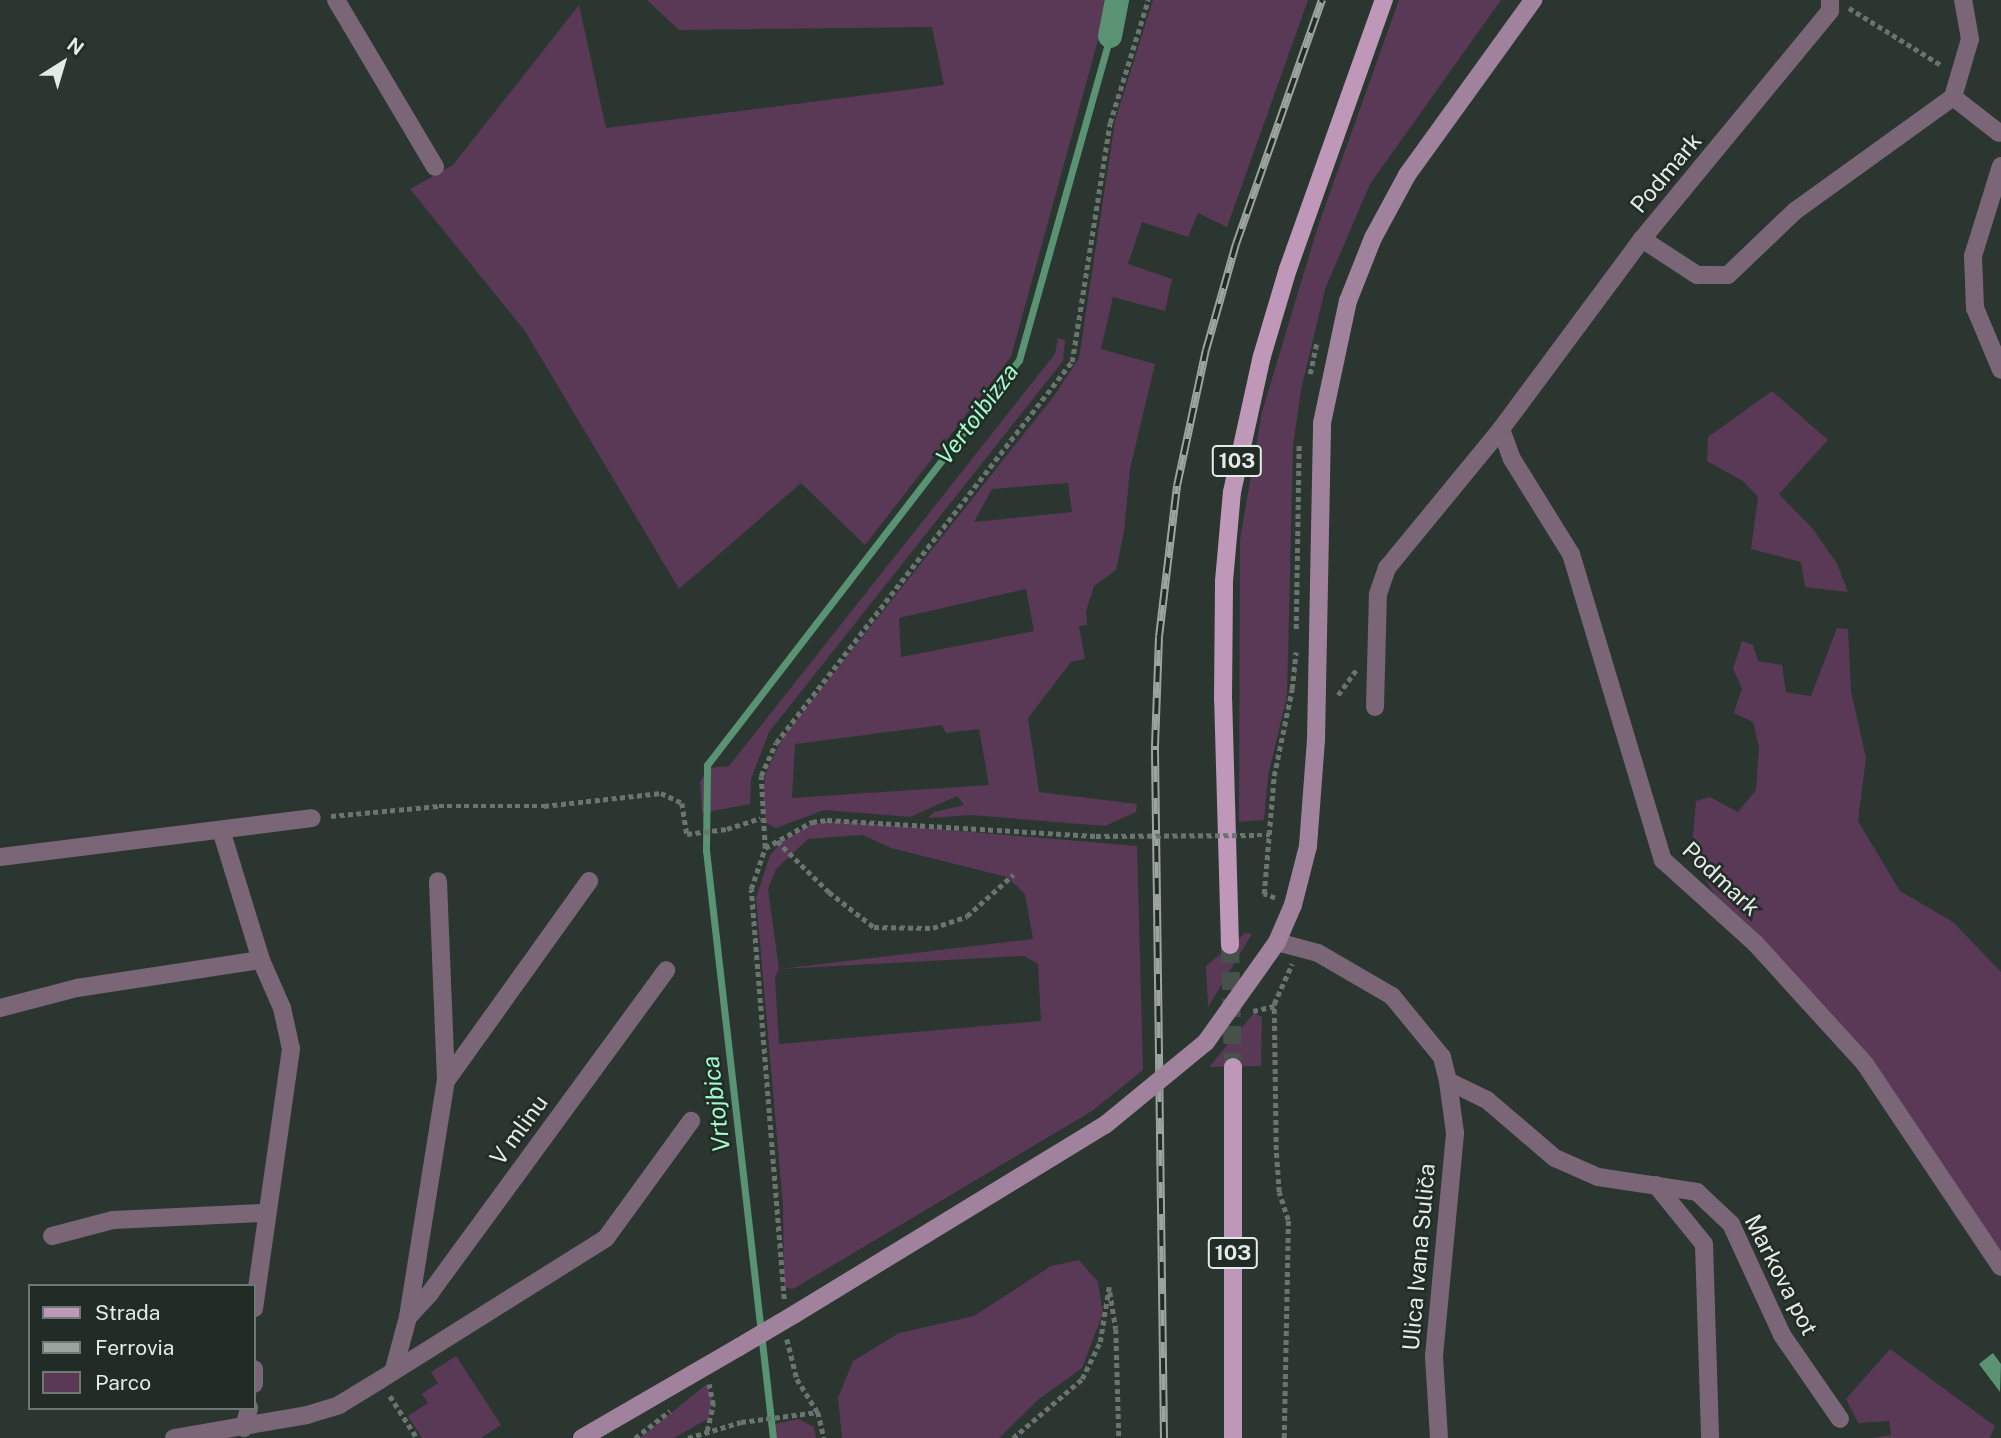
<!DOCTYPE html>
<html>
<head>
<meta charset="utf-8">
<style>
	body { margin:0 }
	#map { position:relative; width:2001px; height:1438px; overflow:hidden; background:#2b3630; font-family:"Public Sans",sans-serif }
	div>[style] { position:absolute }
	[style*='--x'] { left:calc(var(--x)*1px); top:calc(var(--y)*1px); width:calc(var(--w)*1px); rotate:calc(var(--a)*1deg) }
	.green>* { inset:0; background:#593955 }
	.water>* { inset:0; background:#599373 }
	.stream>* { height:7px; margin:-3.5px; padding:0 3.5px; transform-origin:3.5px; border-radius:3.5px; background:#599373 }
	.canal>* { height:24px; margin:-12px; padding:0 12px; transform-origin:12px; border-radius:12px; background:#599373 }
	.primary-tunnel>* { height:18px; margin-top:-9px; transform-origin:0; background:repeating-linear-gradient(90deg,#47514b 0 18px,transparent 0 27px) }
	.path>* { height:4.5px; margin-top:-2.25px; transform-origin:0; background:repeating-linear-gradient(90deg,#6b756f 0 5px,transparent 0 8.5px) }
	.street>* { height:18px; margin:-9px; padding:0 9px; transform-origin:9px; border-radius:9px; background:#7a6677 }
	.secondary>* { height:18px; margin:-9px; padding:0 9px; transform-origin:9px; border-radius:9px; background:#a1829c }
	.primary>* { height:18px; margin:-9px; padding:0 9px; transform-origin:9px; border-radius:9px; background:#bf97b9 }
	.rail>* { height:8px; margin-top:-4px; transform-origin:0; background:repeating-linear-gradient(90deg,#212c26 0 16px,#9ca49f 0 32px); box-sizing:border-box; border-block:2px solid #9ca49f }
	.path-bridge>* { height:4.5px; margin-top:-2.25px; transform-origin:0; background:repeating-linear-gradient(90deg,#6b756f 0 5px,transparent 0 8.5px) }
	.secondary-bridge>* { height:18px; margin:-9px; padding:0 9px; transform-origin:9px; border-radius:9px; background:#a1829c }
	span { translate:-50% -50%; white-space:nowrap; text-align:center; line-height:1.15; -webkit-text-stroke:5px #212c26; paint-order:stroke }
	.shield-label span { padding:2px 5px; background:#212c26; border:2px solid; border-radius:5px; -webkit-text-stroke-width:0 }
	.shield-label { font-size:21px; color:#e4ebe6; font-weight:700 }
	.street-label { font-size:23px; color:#e4ebe6 }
	.water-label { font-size:24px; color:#a3fbca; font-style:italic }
	.legend { position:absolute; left:28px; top:1284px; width:228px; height:126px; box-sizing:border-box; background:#212c26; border:2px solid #6f7873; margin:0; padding:9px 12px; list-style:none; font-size:21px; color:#e4ebe6 }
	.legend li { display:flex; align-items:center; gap:14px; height:35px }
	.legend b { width:35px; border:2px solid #6f7873 }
	.north { position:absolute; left:28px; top:28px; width:70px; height:70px; -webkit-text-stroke:5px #212c26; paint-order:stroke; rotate:37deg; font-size:19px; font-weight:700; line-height:28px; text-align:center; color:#e4ebe6 }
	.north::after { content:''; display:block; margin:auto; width:24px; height:32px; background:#e4ebe6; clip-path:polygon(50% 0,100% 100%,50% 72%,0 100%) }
</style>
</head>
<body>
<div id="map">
	<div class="green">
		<div style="clip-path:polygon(647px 0,1109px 0,1011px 357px,865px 545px,801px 483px,679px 589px,525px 331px,410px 189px,453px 165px,579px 5px,606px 128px,944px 85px,932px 27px,679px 30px)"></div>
		<div style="clip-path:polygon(evenodd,1153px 0,1308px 0,1227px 227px,1198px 213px,1188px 237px,1142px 222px,1128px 264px,1172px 279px,1165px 311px,1113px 297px,1101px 349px,1155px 364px,1130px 469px,1124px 532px,1116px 570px,1094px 586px,1086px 611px,1087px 625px,1079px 626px,1085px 659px,1071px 662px,1028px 718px,1039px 792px,1137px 804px,1136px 812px,1105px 826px,972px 815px,928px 818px,934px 812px,964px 805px,957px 796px,910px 817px,824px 810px,776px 828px,766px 823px,763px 802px,765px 775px,783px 737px,1054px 396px,1079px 358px,1115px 121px,1153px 0,1068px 483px,1072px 512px,974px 522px,992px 489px,1068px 483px,1153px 0,1026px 589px,1034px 631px,901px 657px,899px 618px,1026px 589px,1153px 0,942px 725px,946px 733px,979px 729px,989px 785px,792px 798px,795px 744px,942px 725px)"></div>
		<div style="clip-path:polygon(1399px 0,1501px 0,1370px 184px,1325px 289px,1301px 390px,1293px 446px,1287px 696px,1268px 776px,1264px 820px,1239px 822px,1240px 540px,1262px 412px,1318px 226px)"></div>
		<div style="clip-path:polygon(1058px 338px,1065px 340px,1063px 361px,769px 732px,751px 779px,750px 804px,702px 813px,700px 782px,709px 768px,729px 766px,1055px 354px)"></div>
		<div style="clip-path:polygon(1772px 391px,1828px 440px,1779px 494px,1813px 529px,1837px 564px,1848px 592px,1805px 587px,1801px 562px,1751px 549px,1758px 497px,1743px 481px,1707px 461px,1708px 437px)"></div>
		<div style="clip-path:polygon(1837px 628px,1848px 629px,1851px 691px,1866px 758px,1858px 821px,1900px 891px,1953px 922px,2001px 972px,2001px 1251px,1926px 1149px,1730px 917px,1708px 884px,1692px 847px,1696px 801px,1710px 797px,1738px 812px,1756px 790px,1759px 747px,1753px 722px,1734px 713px,1742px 688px,1733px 669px,1742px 641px,1753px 645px,1758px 661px,1782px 665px,1786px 692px,1811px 696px)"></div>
		<div style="clip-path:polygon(evenodd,841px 821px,1137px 846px,1143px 1070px,1092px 1111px,793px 1289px,784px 1287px,783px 1206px,756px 898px,770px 855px,782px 842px,810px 824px,841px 821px,863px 835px,891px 848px,1007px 877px,1025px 894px,1033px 939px,779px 969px,768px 889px,776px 869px,808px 839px,863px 835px,841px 821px,1024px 956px,1038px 964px,1041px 1021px,779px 1044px,775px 978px,779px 969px,1024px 956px)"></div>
		<div style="clip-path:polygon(1245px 933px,1252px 934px,1208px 1007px,1206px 966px)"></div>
		<div style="clip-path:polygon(1254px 1013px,1262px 1017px,1261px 1066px,1209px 1067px)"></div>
		<div style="clip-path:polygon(1079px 1260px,1098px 1282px,1103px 1313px,1082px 1368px,1039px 1399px,999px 1438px,842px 1438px,838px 1398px,853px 1361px,899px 1333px,974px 1316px,1051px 1266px)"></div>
		<div style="clip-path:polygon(1890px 1349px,1995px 1426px,1990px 1438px,1872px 1438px,1891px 1435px,1889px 1421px,1858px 1423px,1846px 1399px)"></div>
		<div style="clip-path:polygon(456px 1356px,501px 1425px,481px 1438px,422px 1438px,408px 1416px,428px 1403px,422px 1394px,438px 1383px,431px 1372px)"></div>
		<div style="clip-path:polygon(707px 1384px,712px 1398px,709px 1418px,674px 1438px,640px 1438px)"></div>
		<div style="clip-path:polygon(798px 1419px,814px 1427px,816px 1438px,772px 1438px,771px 1425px)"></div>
	</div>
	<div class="water">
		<div style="clip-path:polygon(1993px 1353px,2001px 1364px,2000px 1392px,1979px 1364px)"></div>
	</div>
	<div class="stream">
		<div style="--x:773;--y:1438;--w:592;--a:-96.5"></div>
		<div style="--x:706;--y:850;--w:85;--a:-89.3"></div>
		<div style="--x:707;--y:765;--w:511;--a:-52.39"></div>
		<div style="--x:1019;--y:360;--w:337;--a:-74.3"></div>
	</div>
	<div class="canal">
		<div style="--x:1110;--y:36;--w:37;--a:-79"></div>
	</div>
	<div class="primary-tunnel">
		<div style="--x:1230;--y:945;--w:122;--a:88.6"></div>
	</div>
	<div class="path">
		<div style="--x:1849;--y:8;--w:110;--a:31.7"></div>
		<div style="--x:1310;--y:374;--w:33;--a:-78"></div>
		<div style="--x:1296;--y:629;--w:184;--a:-89.1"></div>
		<div style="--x:1338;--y:695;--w:31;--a:-54"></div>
		<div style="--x:331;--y:816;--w:108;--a:-5.3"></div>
		<div style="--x:439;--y:806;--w:105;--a:0"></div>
		<div style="--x:544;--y:806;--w:118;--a:-6.3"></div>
		<div style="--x:661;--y:793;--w:23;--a:25"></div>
		<div style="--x:682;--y:803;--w:31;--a:81"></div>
		<div style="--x:687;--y:834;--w:40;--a:-7.1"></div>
		<div style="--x:727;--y:829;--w:35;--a:-18"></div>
		<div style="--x:1257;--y:835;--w:13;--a:0"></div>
		<div style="--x:777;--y:841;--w:73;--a:44.4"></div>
		<div style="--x:829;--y:892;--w:57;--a:37.9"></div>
		<div style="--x:874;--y:927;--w:59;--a:1"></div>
		<div style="--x:933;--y:928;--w:36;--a:-19"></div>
		<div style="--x:967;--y:916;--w:62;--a:-41.7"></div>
		<div style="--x:765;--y:848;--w:54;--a:-29"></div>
		<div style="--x:812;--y:822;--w:15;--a:-8"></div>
		<div style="--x:827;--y:820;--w:269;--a:3.4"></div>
		<div style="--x:1275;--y:898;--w:12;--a:-160"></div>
		<div style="--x:1264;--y:894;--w:118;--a:-85.2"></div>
		<div style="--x:1274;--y:776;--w:89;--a:-78.3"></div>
		<div style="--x:1292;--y:689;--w:37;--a:-84"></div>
		<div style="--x:1253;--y:1011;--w:22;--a:-13"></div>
		<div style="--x:1110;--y:1292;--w:37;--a:81"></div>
		<div style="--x:1116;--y:1329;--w:109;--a:88.4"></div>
		<div style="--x:784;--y:1299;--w:411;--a:-94.6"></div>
		<div style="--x:751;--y:889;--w:43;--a:-71.1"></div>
		<div style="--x:765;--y:848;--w:72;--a:-93.2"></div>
		<div style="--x:761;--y:776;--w:36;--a:-66"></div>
		<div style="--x:776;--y:743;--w:482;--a:-52.2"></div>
		<div style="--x:1072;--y:362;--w:242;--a:-81"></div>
		<div style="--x:1110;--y:123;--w:129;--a:-72.8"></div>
		<div style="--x:787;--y:1339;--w:41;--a:76"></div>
		<div style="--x:797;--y:1379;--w:39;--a:58"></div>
		<div style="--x:818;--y:1412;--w:27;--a:77"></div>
		<div style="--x:390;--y:1396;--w:50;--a:57.3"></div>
		<div style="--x:707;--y:1431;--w:27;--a:-77"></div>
		<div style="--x:713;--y:1405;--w:21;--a:-101"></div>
		<div style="--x:635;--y:1438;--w:44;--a:-37.6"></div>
		<div style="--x:688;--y:1438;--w:55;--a:-16.8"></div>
		<div style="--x:741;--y:1422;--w:78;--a:-7.4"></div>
		<div style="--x:1013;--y:1438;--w:91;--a:-40.5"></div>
		<div style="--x:1082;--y:1379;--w:41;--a:-64.1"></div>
		<div style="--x:1100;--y:1342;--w:56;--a:-80.7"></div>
		<div style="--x:1284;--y:1438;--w:218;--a:-88.9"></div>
		<div style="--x:1288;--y:1220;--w:29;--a:-108"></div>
		<div style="--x:1279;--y:1192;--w:42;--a:-94.1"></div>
		<div style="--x:1276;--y:1150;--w:146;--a:-90.8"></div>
		<div style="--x:1274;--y:1004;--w:44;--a:-65.8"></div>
	</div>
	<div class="street">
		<div style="--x:336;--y:0;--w:194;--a:59.3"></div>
		<div style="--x:1830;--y:0;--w:11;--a:90"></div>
		<div style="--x:1830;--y:11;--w:296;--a:129.5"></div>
		<div style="--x:1642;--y:239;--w:66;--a:33.2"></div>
		<div style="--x:1697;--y:275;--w:31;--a:0"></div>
		<div style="--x:1728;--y:275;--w:93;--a:-43.7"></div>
		<div style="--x:1795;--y:211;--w:195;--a:-35.8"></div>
		<div style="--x:1953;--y:97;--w:58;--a:38"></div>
		<div style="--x:1953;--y:97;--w:60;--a:-73.7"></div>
		<div style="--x:1970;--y:39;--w:40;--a:-100"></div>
		<div style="--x:2001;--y:166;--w:94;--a:107.3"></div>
		<div style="--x:1973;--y:256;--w:52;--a:87.8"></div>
		<div style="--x:1975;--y:308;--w:67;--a:67.2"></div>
		<div style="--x:1501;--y:429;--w:32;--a:70"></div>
		<div style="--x:1512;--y:459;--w:112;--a:58.2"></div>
		<div style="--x:1571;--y:554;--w:320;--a:73.3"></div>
		<div style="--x:1663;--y:860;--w:124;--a:42.1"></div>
		<div style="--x:1755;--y:943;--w:164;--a:47.7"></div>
		<div style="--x:1865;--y:1064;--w:244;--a:56.2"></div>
		<div style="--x:1375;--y:707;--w:113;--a:-88.5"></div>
		<div style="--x:1378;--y:594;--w:28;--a:-71"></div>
		<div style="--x:1387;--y:568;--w:180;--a:-50.6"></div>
		<div style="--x:1501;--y:429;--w:237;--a:-53.4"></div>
		<div style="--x:221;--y:830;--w:136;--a:72.9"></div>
		<div style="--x:0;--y:857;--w:314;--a:-7.1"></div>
		<div style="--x:1277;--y:942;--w:42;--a:15"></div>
		<div style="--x:1318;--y:953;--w:86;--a:30.2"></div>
		<div style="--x:1392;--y:996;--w:79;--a:50.7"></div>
		<div style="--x:1442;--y:1057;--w:25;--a:76"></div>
		<div style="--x:1448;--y:1081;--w:43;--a:26"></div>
		<div style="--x:1487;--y:1100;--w:89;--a:40.5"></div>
		<div style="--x:1555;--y:1158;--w:47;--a:23.8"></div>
		<div style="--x:1598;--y:1177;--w:100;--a:8.6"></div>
		<div style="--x:1697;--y:1192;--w:47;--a:43.3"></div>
		<div style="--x:1731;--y:1224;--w:122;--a:65.3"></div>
		<div style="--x:1782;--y:1335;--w:102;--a:55.4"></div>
		<div style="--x:0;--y:1008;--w:80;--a:-14.6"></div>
		<div style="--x:77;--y:988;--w:186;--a:-8.7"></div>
		<div style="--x:261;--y:960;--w:52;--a:66.4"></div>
		<div style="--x:282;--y:1008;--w:42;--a:77.6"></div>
		<div style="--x:291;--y:1049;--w:262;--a:98.1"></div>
		<div style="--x:446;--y:1081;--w:246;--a:-54.4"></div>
		<div style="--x:1656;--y:1185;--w:76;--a:50.9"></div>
		<div style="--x:1704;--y:1244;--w:194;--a:88.2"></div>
		<div style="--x:52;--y:1236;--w:63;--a:-14.7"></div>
		<div style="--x:113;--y:1220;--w:151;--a:-2.7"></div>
		<div style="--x:408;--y:1317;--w:33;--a:-47"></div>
		<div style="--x:430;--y:1293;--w:400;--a:-53.8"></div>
		<div style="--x:254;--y:1369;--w:15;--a:90"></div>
		<div style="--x:394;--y:1369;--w:54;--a:-74.9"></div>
		<div style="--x:408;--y:1317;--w:239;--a:-80.9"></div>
		<div style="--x:446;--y:1081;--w:200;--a:-92.3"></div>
		<div style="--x:244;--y:1428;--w:21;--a:-76"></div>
		<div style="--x:174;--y:1438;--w:135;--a:-9.8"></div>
		<div style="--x:307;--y:1415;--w:34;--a:-17"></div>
		<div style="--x:339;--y:1405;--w:48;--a:-31.4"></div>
		<div style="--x:380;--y:1380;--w:267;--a:-32.1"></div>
		<div style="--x:606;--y:1238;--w:145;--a:-54"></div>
		<div style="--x:1439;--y:1438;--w:82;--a:-93.5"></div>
		<div style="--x:1434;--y:1356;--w:224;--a:-84.6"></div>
		<div style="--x:1455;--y:1133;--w:52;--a:-97.7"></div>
	</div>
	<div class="secondary">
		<div style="--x:1206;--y:1042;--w:123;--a:-54.6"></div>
		<div style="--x:1277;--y:942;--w:40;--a:-66.6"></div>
		<div style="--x:1293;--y:905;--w:61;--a:-75.7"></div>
		<div style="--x:1308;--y:846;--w:106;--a:-85.7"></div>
		<div style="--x:1316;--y:740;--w:317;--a:-88.9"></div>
		<div style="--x:1322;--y:423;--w:125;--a:-78"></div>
		<div style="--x:1348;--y:301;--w:68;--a:-68.4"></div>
		<div style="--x:1373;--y:238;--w:72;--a:-61.6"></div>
		<div style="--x:1407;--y:175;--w:216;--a:-54.2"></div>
		<div style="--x:795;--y:1314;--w:363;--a:-31.4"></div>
		<div style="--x:582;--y:1438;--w:181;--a:-30.1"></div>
	</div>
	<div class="primary">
		<div style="--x:1230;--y:945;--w:245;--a:-91.6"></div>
		<div style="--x:1223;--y:700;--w:119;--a:-89.5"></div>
		<div style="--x:1224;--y:581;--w:89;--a:-84.9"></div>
		<div style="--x:1232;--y:492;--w:139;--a:-77.6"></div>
		<div style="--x:1262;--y:356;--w:91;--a:-73.4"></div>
		<div style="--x:1288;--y:269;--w:286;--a:-70.4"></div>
		<div style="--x:1233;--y:1067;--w:371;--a:90"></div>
	</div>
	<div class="rail">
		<div style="--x:1164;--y:1438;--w:692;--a:-90.75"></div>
		<div style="--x:1155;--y:746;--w:109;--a:-87.9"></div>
		<div style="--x:1159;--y:637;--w:152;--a:-83.2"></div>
		<div style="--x:1177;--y:486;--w:139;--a:-78"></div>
		<div style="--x:1206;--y:350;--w:110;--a:-74.2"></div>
		<div style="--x:1236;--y:244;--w:259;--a:-70.6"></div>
	</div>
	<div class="path-bridge">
		<div style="--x:1096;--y:836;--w:161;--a:-0.4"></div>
	</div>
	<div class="secondary-bridge">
		<div style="--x:1105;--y:1125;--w:131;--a:-39.4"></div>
		<div style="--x:739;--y:1347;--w:65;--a:-30.5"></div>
	</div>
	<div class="shield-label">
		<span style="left:1237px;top:461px">103</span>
		<span style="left:1233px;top:1253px">103</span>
	</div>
	<div class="street-label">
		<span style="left:1666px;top:173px;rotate:-50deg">Podmark</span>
		<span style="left:1721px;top:879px;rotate:43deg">Podmark</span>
		<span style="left:519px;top:1130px;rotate:-54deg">V mlinu</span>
		<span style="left:1419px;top:1257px;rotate:-85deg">Ulica Ivana Suliča</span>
		<span style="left:1781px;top:1275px;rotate:63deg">Markova pot</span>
	</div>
	<div class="water-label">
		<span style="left:977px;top:414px;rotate:-53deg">Vertoibizza</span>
		<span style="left:716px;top:1104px;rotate:-97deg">Vrtojbica</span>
	</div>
	<ul class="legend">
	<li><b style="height:9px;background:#bf97b9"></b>Strada</li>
	<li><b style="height:9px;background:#9ca49f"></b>Ferrovia</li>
	<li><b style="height:19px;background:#593955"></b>Parco</li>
	</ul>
	<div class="north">N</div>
</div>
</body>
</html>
